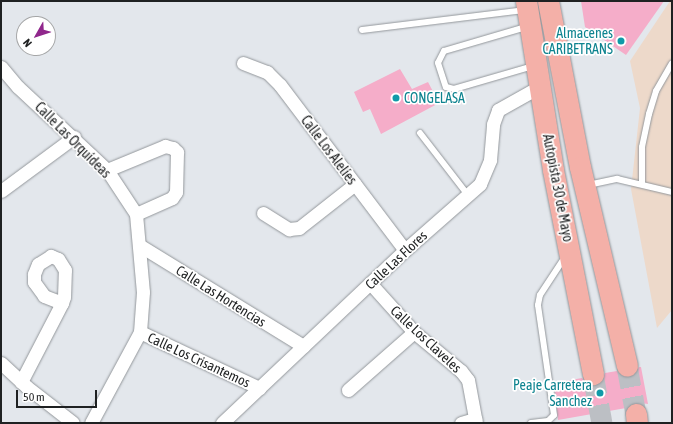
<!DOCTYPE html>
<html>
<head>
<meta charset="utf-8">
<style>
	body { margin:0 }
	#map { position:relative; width:673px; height:424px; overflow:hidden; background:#e3e7ec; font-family:"Asap Condensed",sans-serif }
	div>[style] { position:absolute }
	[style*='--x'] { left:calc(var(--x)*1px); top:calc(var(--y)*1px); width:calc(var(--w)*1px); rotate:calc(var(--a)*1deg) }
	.commercial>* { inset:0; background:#edd9ca }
	.building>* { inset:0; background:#f5adc9 }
	.trunk-tunnel>* { height:21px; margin-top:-10.5px; transform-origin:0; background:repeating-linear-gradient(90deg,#bcbfc4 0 21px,transparent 0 31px) }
	.roads { filter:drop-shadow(0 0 1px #93979b) drop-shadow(0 0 1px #93979b) }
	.service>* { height:6px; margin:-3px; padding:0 3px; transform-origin:3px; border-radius:3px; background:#fff }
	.minor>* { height:13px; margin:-6.5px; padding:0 6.5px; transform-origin:6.5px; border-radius:6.5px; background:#fff }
	.trunk>* { height:21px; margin:-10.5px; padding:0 10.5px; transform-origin:10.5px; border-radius:10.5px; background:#f4b0a8 }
	.dots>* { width:11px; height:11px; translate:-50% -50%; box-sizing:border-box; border:2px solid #fff; border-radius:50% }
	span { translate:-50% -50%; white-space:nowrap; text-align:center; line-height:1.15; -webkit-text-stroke:3.5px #fff; paint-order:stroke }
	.culture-label { font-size:14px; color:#0d838f }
	.right { translate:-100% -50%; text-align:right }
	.left { translate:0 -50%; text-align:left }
	.street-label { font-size:14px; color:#1f2122 }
	.frame { position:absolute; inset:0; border:2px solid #1f2122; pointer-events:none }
	.north { position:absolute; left:16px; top:16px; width:40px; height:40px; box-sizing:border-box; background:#fff; border:1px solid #a5a6a7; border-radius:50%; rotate:231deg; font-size:11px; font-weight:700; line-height:16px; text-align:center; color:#1f2122 }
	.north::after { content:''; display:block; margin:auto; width:14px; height:18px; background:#90278c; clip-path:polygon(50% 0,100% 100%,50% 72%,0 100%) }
	.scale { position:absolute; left:16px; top:390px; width:81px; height:18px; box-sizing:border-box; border:2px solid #1f2122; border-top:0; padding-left:5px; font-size:12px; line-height:14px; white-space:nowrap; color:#1f2122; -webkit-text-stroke:3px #fff; paint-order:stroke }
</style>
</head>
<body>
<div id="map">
	<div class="commercial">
		<div style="clip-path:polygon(670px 1px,672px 1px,672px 310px,657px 328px,631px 189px,640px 108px,630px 61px)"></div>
	</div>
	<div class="building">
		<div style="clip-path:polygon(581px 1px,664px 1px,626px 55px,585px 27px)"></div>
		<div style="clip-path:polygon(400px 69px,412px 89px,428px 82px,439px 103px,381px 134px,370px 109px,363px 112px,354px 92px)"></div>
		<div style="clip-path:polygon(639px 367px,641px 367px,648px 404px,634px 402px,626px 408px,558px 420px,554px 383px,582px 378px,589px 385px,595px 386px,601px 383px,605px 373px,617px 371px,623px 377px,629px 378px,635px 374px)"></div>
	</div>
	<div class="trunk-tunnel">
		<div style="--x:627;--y:366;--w:49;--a:79.4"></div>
		<div style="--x:593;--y:374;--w:50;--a:79.6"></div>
	</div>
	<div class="roads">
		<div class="service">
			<div style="--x:526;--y:27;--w:85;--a:163.7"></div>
			<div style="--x:444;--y:51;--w:13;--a:117"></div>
			<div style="--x:438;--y:63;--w:25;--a:72"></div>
			<div style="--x:446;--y:87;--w:8;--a:14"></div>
			<div style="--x:454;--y:89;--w:82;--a:-16.2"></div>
			<div style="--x:362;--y:30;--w:163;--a:-7"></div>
			<div style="--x:420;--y:133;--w:78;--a:52.3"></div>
			<div style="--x:642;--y:184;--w:37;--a:-90"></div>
			<div style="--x:642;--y:147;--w:34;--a:-78"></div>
			<div style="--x:649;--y:114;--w:24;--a:-73"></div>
			<div style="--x:656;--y:91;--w:32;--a:-60"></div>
			<div style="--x:588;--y:185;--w:30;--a:-12"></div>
			<div style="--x:617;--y:179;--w:57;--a:13.3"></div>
			<div style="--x:531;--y:423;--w:17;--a:-7"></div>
			<div style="--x:548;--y:421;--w:8;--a:-45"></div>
			<div style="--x:554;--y:415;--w:111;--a:-98.3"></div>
			<div style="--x:538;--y:305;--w:10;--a:-79"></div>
			<div style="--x:540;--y:295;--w:45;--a:-56.7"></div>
		</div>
		<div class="minor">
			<div style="--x:243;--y:63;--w:26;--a:21"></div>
			<div style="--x:267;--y:72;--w:18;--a:45"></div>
			<div style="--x:280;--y:85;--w:207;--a:52.9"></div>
			<div style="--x:1;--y:67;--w:26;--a:50"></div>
			<div style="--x:18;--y:87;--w:122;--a:43"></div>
			<div style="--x:107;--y:170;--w:53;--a:56.6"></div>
			<div style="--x:136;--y:214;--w:78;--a:84.9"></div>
			<div style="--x:143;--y:292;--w:40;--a:94.3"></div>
			<div style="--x:140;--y:332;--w:103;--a:118.3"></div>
			<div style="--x:107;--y:170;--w:63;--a:-22.5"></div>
			<div style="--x:165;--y:146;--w:8;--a:14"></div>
			<div style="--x:173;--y:148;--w:6;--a:45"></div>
			<div style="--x:177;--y:152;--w:40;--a:91.4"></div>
			<div style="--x:176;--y:192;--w:7;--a:124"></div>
			<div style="--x:172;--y:198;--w:39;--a:156"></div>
			<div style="--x:1;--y:191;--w:91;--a:-36.5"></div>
			<div style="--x:263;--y:213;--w:31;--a:32"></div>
			<div style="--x:289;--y:229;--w:10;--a:-6"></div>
			<div style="--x:299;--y:228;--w:71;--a:-38.2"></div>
			<div style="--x:139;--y:245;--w:193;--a:31.6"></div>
			<div style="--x:370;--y:283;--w:66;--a:48.1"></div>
			<div style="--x:414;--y:332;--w:61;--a:39.7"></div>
			<div style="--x:461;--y:371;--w:11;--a:52"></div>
			<div style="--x:468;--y:380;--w:44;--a:79.5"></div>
			<div style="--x:140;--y:332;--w:132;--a:25.2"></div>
			<div style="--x:1;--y:363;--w:35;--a:43"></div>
			<div style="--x:27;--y:387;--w:58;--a:38"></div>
			<div style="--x:21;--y:382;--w:89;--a:-62.6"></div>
			<div style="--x:62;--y:303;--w:6;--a:-72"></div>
			<div style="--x:64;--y:297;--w:27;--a:-88"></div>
			<div style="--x:65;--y:270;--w:13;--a:-122"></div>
			<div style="--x:58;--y:259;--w:8;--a:-157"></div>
			<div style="--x:51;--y:256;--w:15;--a:148"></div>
			<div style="--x:38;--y:264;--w:11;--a:112"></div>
			<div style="--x:34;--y:274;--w:8;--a:90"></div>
			<div style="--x:34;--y:282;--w:17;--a:54"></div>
			<div style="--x:44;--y:296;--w:19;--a:21"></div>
			<div style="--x:348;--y:390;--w:88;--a:-41.3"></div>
			<div style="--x:222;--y:423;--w:252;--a:-43.4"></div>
			<div style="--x:405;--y:250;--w:100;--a:-41.3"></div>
			<div style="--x:480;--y:184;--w:26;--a:-67"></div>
			<div style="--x:490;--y:160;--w:36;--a:-85"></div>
			<div style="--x:493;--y:124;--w:15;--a:-70"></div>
			<div style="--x:498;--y:110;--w:47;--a:-29.3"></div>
			<div style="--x:461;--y:423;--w:15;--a:-16"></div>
		</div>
		<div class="trunk">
			<div style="--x:526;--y:1;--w:171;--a:80.9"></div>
			<div style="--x:553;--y:170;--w:208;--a:78.9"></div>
			<div style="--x:548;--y:1;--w:169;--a:79.1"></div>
			<div style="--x:580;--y:167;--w:204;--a:76.7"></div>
			<div style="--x:636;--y:414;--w:9;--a:84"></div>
		</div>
	</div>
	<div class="dots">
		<div style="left:621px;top:41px;background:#0f9aa8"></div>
		<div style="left:396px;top:98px;background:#0f9aa8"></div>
		<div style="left:600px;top:393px;background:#0f9aa8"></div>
	</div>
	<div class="culture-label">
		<span class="right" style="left:613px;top:41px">Almacenes<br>CARIBETRANS</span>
		<span class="left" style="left:404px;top:98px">CONGELASA</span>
		<span class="right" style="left:592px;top:393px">Peaje Carretera<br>Sanchez</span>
	</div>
	<div class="street-label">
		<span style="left:73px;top:140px;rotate:45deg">Calle Las Orquídeas</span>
		<span style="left:329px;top:150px;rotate:53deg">Calle Los Alelíes</span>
		<span style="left:558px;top:188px;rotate:79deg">Autopista 30 de Mayo</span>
		<span style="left:396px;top:260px;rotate:-43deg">Calle Las Flores</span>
		<span style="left:221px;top:296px;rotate:32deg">Calle Las Hortencias</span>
		<span style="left:426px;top:339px;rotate:43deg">Calle Los Claveles</span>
		<span style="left:199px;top:360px;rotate:25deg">Calle Los Crisantemos</span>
	</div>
	<div class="frame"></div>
	<div class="north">N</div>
	<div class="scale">50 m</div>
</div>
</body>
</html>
